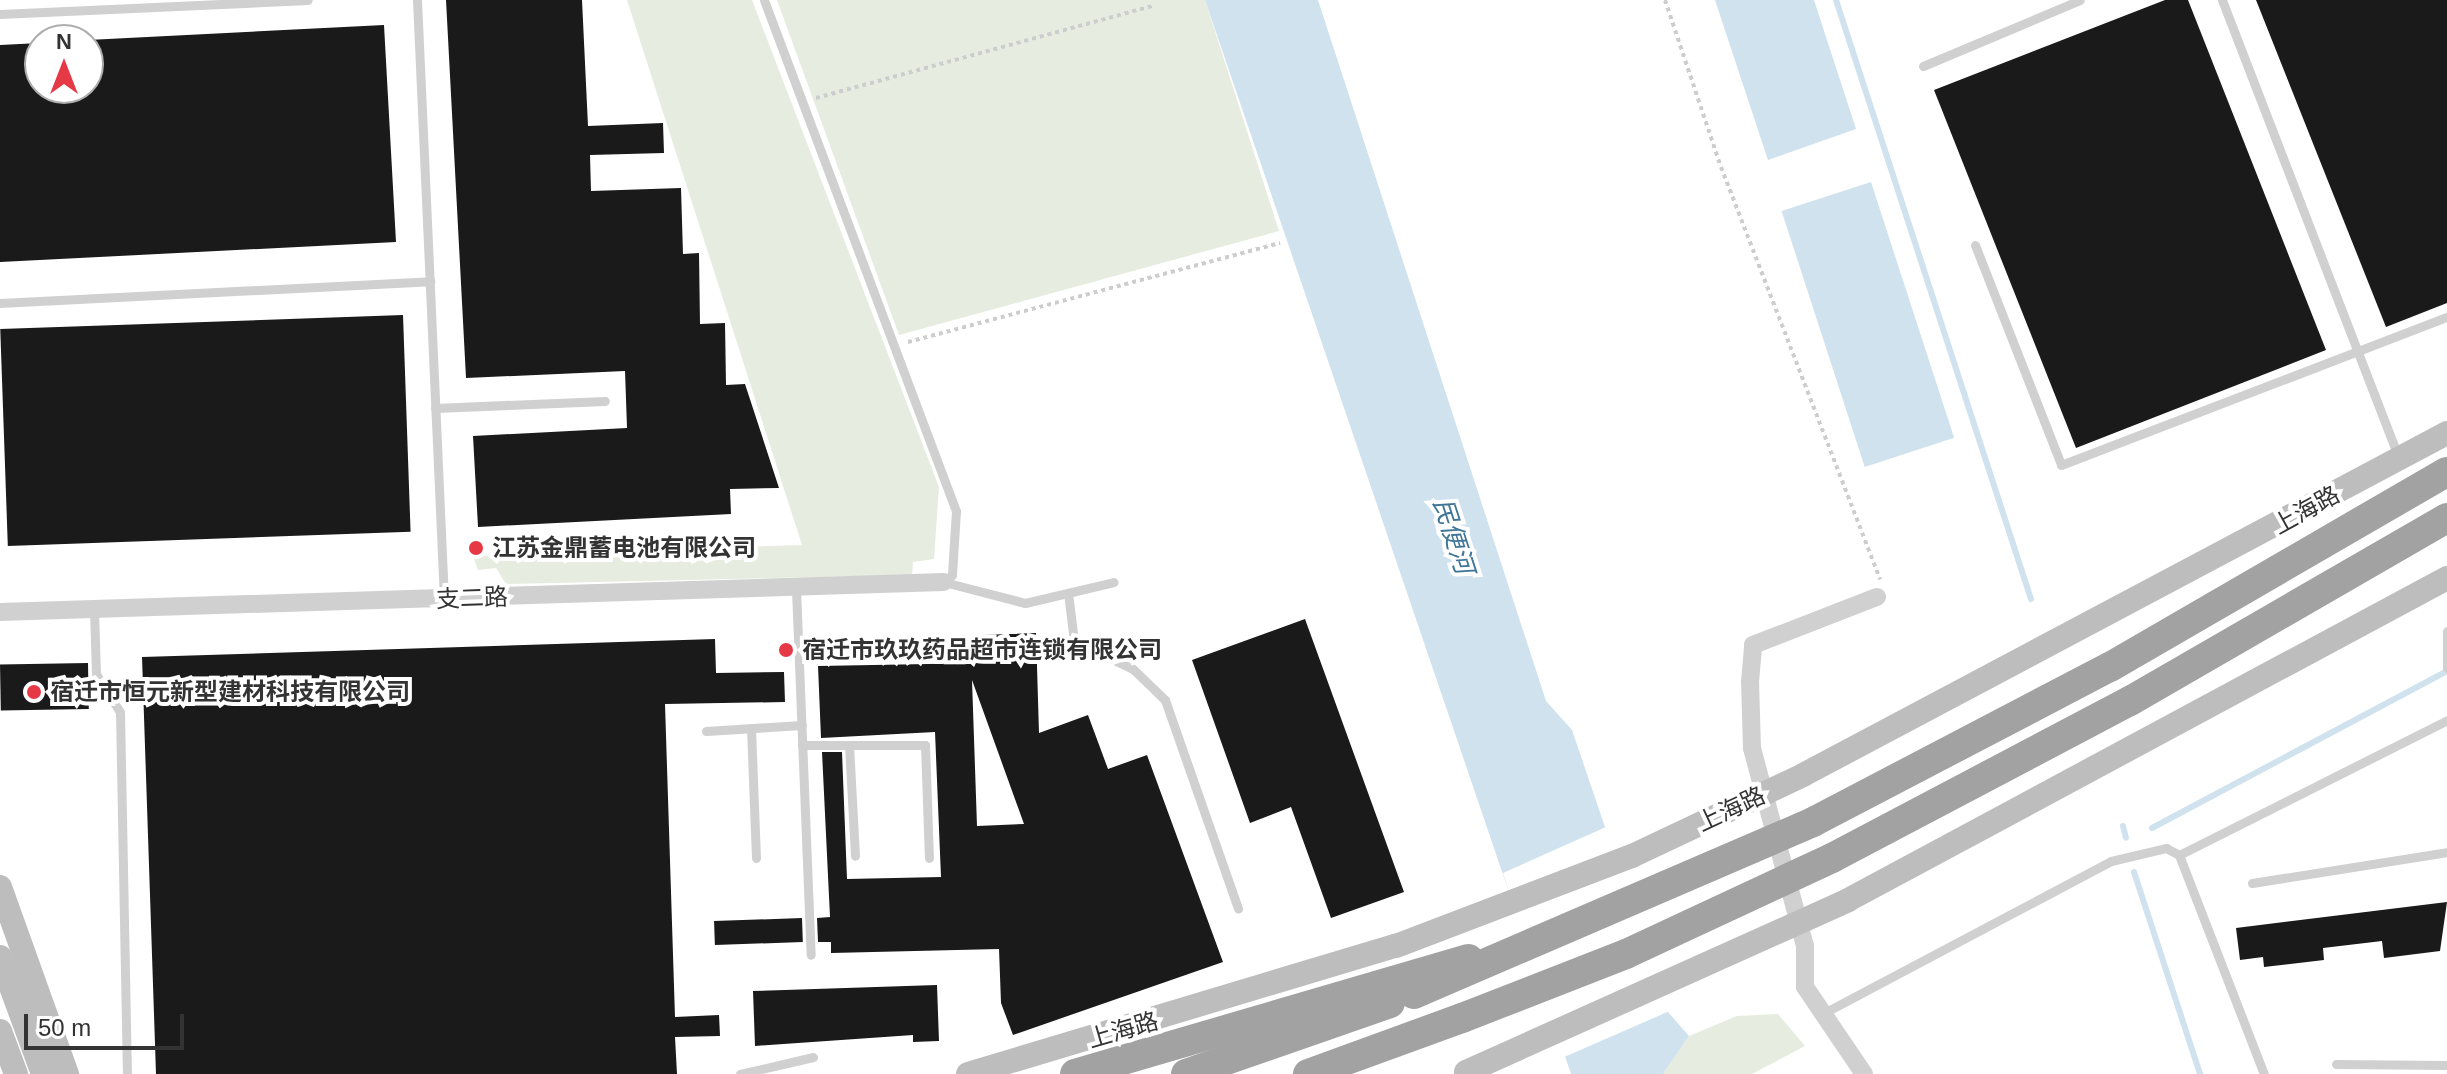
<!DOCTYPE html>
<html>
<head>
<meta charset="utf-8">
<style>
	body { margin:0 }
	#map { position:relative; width:2447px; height:1074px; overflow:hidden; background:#fff; font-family:Helvetica,"Noto Sans SC",sans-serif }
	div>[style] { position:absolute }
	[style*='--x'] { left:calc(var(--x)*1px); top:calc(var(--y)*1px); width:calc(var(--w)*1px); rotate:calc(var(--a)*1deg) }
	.green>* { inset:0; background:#e6ecdf }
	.water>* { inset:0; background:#cfe2ee; transform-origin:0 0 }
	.pier>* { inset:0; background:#fff }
	.stream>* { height:6px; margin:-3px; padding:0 3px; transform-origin:3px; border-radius:3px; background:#cfe2ee }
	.building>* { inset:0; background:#1a1a1a; transform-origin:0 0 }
	.path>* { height:4px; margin-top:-2px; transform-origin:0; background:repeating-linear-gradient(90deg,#cdcdcd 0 4px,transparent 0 8px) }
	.service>* { height:9px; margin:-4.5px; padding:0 4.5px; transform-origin:4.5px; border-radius:4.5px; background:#d0d0d0 }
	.minor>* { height:18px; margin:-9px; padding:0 9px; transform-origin:9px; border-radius:9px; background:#d0d0d0 }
	.secondary>* { height:24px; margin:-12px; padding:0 12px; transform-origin:12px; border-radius:12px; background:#bdbdbd }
	.trunk>* { height:30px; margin:-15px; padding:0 15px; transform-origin:15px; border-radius:15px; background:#a2a2a2 }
	.secondary-bridge>* { height:24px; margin:-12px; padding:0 12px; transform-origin:12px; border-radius:12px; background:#bdbdbd }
	.trunk-bridge>* { height:30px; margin:-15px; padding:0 15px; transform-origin:15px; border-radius:15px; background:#a2a2a2 }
	.dots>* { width:22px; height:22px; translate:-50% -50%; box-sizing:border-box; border:4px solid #fff; border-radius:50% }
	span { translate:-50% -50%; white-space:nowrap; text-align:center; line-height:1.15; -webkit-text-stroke:8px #fff; paint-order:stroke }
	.street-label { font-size:24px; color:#333 }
	.poi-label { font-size:24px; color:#333; font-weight:700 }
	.left { translate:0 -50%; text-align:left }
	.water-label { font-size:26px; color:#3f7597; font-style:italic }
	.north { position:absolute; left:24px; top:24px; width:80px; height:80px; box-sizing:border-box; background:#fff; border:2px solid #adadad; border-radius:50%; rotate:0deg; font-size:22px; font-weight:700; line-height:32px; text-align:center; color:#333 }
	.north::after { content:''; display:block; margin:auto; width:28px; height:36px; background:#e63946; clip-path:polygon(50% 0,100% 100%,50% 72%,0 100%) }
	.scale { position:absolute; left:24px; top:1014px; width:160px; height:36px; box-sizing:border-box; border:4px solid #333; border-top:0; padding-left:10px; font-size:24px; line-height:28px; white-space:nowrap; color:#333; -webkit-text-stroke:6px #fff; paint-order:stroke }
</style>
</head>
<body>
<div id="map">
	<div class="green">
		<div style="clip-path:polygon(627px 0,752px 0,939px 487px,934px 559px,913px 562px,912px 575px,506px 584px,496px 568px,478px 570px,473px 556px,802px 545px)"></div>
		<div style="clip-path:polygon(777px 0,1205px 0,1279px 231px,899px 335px)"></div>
		<div style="clip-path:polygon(1778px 1014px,1805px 1046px,1752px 1074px,1663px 1074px,1689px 1036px,1737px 1016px)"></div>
	</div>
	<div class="water">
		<div style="clip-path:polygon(1205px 0,1318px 0,1546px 701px,1572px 730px,1668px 1012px,1689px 1036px,1663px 1074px,1571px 1074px)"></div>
		<div style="clip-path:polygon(1715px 0,1814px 0,1856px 129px,1768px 160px)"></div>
		<div style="left:1871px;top:182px;width:269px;height:94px;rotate:72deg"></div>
	</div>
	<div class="pier">
		<div style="clip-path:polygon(1606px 827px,1672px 1010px,1562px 1058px,1503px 873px)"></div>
	</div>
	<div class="stream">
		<div style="--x:1836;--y:0;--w:630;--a:71.97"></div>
		<div style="--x:2123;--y:826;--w:12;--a:76"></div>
		<div style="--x:2152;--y:828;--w:334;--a:-28"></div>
		<div style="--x:2134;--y:872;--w:213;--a:71.9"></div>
	</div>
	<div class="building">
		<div style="clip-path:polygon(446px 0,582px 0,588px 126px,663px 123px,664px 153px,590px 155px,591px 191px,681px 188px,683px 254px,699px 253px,700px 324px,725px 323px,726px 385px,745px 384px,779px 488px,730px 489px,731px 514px,478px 527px,473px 436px,627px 428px,625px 371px,466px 378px)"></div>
		<div style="clip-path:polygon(2165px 0,2188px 0,2326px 350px,2076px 448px,1934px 90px)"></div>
		<div style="clip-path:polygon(2256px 0,2447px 0,2447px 303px,2386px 327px)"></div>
		<div style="clip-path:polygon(384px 25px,396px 242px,0 262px,0 45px,40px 43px,40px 88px,88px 88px,88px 40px)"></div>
		<div style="left:403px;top:315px;width:217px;height:403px;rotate:88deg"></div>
		<div style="clip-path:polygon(1305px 619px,1404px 892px,1331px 918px,1291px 807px,1250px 823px,1192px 660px)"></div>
		<div style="clip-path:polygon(evenodd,1036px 633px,1039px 733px,1088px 715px,1108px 769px,1147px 755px,1223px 962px,1013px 1035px,1001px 1003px,999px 949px,831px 953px,831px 942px,818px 942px,817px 918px,830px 917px,822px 752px,842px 752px,847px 879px,941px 877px,935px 732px,821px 738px,818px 666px,983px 663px,981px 635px,1036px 633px,972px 680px,1024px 824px,977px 826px,972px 680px)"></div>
		<div style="clip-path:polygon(715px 639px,716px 673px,784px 672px,785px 702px,665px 704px,675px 1017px,719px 1015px,720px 1036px,675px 1037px,677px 1074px,156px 1074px,142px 657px)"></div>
		<div style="left:88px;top:663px;width:46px;height:88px;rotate:89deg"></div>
		<div style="clip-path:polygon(2447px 902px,2440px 951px,2384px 958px,2382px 941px,2323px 948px,2324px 960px,2264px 967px,2263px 957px,2240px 960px,2236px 928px)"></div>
		<div style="left:802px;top:918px;width:24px;height:88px;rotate:88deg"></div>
		<div style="clip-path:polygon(937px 985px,939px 1041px,913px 1042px,913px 1035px,755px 1046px,753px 991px)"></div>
	</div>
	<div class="path">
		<div style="--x:1665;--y:0;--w:176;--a:71.5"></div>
		<div style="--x:1721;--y:167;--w:442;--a:68.9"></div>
		<div style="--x:816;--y:98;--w:349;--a:-15.3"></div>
		<div style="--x:908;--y:342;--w:385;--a:-14.9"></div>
	</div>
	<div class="service">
		<div style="--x:417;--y:0;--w:600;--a:87.42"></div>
		<div style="--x:764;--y:0;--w:546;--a:69.41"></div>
		<div style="--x:956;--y:511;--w:64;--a:93.6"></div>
		<div style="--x:952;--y:575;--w:11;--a:139"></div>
		<div style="--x:944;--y:582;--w:84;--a:14.5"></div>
		<div style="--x:1025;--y:603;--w:91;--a:-13.3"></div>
		<div style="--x:2222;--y:0;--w:489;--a:68.9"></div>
		<div style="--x:0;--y:14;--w:308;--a:-2.6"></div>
		<div style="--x:1923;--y:66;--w:170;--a:-22.8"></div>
		<div style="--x:1975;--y:245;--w:236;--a:68.6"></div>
		<div style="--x:2061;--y:465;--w:413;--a:-21"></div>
		<div style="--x:0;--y:303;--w:431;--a:-2.9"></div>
		<div style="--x:435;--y:408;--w:170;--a:-2.4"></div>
		<div style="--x:796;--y:589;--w:366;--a:87.7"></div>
		<div style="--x:1068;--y:593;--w:48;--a:82.9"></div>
		<div style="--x:1074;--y:641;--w:65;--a:25.4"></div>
		<div style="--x:1133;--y:669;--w:45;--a:44.1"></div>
		<div style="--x:1165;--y:700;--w:221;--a:70.7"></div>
		<div style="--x:94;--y:610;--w:64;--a:88.2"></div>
		<div style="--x:96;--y:674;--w:45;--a:57.7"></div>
		<div style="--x:120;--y:712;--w:362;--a:88.9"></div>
		<div style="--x:2447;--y:631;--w:37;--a:90"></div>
		<div style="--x:751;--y:728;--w:130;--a:87.8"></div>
		<div style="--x:706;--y:731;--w:96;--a:-3.6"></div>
		<div style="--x:802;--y:745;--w:123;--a:0"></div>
		<div style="--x:925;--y:745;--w:113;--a:88"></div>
		<div style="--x:849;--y:745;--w:111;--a:86.9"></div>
		<div style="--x:2179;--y:855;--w:300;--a:-26.7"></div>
		<div style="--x:2252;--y:883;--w:197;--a:-9"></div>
		<div style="--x:1822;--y:1014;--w:327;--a:-27.9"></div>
		<div style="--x:2111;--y:861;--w:57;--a:-13.3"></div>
		<div style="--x:2166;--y:848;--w:15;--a:28"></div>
		<div style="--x:2179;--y:855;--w:235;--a:68.8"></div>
		<div style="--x:2336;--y:1064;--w:111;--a:0.5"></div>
		<div style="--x:740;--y:1074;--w:75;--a:-13.1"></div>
	</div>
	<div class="minor">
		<div style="--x:0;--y:612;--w:944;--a:-1.82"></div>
		<div style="--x:1864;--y:1074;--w:105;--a:-124.1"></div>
		<div style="--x:1805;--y:987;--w:41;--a:-90"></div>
		<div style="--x:1805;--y:946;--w:205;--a:-105"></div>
		<div style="--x:1752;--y:748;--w:66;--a:-91.7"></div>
		<div style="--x:1750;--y:682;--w:37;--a:-85"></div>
		<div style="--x:1753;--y:645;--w:133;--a:-21.2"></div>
	</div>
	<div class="secondary">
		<div style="--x:1803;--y:775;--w:729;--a:-27.97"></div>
		<div style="--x:0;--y:887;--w:199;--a:70.3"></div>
		<div style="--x:1848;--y:900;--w:680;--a:-28.26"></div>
		<div style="--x:0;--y:957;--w:125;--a:69.8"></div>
		<div style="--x:0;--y:1031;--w:46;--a:69.6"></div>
		<div style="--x:968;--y:1074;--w:447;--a:-16.7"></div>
	</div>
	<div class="trunk">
		<div style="--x:1813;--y:822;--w:335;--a:-27.6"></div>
		<div style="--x:2110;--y:667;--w:389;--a:-30.1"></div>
		<div style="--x:1832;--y:858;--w:337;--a:-27.8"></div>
		<div style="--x:2130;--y:701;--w:366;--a:-30"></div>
		<div style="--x:1075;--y:1074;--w:410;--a:-16.3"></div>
		<div style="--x:1186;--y:1074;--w:216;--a:-19.2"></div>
		<div style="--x:1308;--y:1074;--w:164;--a:-20"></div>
	</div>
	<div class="secondary-bridge">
		<div style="--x:1396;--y:946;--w:253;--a:-20.9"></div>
		<div style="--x:1632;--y:856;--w:189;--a:-25.3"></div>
		<div style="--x:1466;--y:1072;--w:419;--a:-24.2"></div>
	</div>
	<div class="trunk-bridge">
		<div style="--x:1414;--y:994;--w:434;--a:-23.3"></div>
		<div style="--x:1462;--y:1018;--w:176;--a:-21.3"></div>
		<div style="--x:1626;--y:954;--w:227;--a:-25"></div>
	</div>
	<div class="dots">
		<div style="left:476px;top:548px;background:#e63946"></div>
		<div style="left:786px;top:650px;background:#e63946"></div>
		<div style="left:34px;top:692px;background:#e63946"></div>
	</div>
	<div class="street-label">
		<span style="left:2306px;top:510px;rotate:-29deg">上海路</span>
		<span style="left:472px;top:598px;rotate:-2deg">支二路</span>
		<span style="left:1731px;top:809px;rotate:-25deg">上海路</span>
		<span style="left:1123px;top:1030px;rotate:-16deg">上海路</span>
	</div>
	<div class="poi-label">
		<span class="left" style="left:492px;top:548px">江苏金鼎蓄电池有限公司</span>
		<span class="left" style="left:802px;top:650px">宿迁市玖玖药品超市连锁有限公司</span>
		<span class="left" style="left:50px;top:692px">宿迁市恒元新型建材科技有限公司</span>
	</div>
	<div class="water-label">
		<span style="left:1453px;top:536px;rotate:72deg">民便河</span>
	</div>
	<div class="north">N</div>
	<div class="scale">50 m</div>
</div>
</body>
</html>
